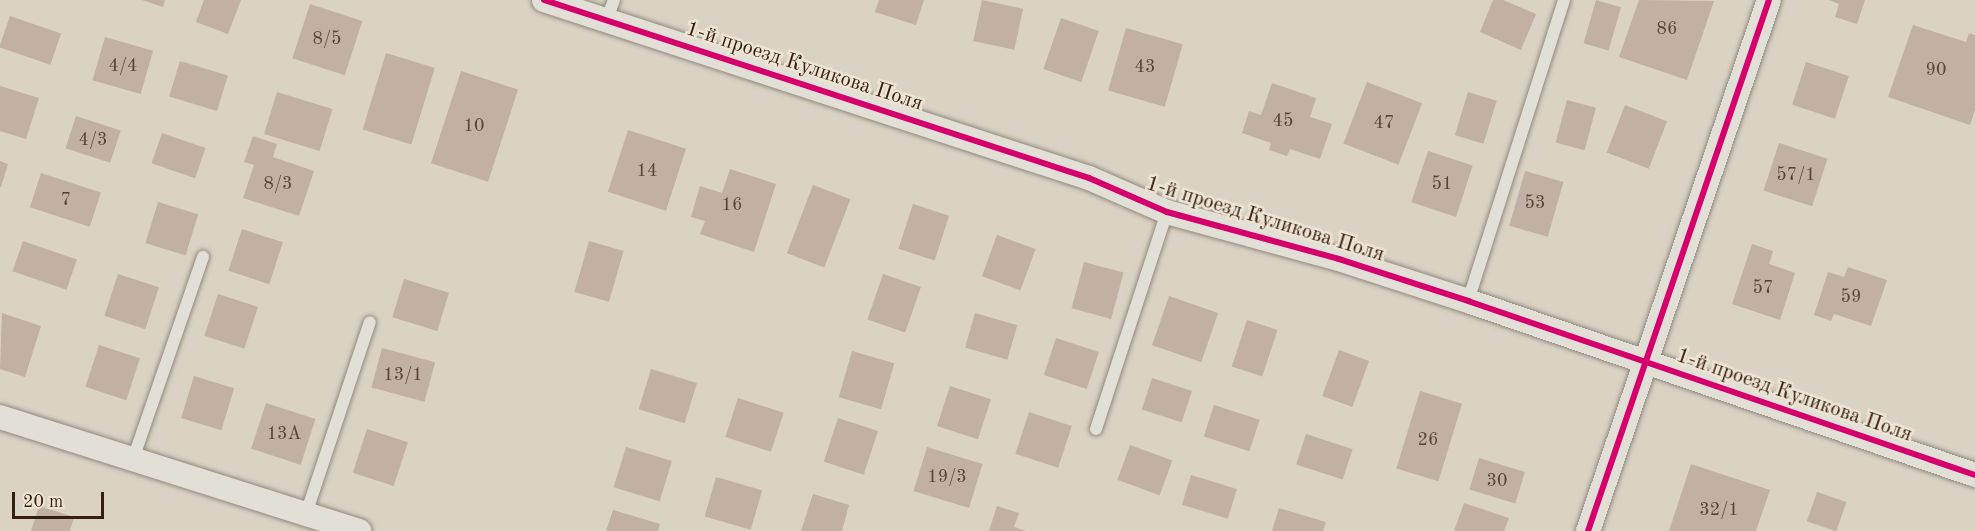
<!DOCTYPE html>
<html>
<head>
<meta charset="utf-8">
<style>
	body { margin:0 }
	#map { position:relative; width:1975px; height:531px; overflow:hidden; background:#dad2c3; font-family:"Old Standard TT",serif }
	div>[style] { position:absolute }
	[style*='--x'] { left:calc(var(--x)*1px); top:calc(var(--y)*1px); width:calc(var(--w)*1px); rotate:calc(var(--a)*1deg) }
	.building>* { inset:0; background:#c1b0a3; transform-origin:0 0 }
	.roads { filter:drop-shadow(0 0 2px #91897f) drop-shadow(0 0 2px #91897f) }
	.service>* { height:12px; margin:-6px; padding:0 6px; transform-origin:6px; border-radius:6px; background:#e2dfd7 }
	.minor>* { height:24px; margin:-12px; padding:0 12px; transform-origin:12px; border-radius:12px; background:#e2dfd7 }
	.cycleway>* { height:6px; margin:-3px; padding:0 3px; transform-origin:3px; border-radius:3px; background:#d6006c }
	span { translate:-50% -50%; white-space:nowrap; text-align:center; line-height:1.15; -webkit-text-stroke:5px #ede4d2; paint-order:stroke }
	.number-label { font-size:18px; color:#594236 }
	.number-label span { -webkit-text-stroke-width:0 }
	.street-label { font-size:21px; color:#361d12 }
	.scale { position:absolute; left:12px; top:492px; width:92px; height:27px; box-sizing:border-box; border:3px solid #361d12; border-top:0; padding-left:8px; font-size:18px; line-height:21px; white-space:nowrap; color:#361d12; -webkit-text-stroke:4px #ede4d2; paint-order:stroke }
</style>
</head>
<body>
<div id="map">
	<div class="building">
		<div style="clip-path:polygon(142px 0,165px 0,163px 7px)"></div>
		<div style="clip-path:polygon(204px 0,241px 0,228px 34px,196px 22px)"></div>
		<div style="clip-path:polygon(879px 0,924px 0,916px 25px,875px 12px)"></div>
		<div style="left:982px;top:0;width:42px;height:42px;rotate:12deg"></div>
		<div style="clip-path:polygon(1493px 0,1503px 0,1536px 14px,1521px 50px,1480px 32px)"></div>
		<div style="left:1596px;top:0;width:26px;height:45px;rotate:16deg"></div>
		<div style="clip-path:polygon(1639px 0,1714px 1px,1687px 80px,1619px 57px)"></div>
		<div style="clip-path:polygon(1829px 0,1865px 0,1857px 24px,1835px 17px,1839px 4px)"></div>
		<div style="left:310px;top:4px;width:55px;height:57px;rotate:18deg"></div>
		<div style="left:10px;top:16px;width:54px;height:33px;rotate:19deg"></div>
		<div style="left:1061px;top:18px;width:40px;height:54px;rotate:19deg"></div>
		<div style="clip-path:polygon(1913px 25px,1966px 42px,1969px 33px,1975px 35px,1975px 110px,1970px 125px,1888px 97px)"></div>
		<div style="left:1126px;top:28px;width:59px;height:65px;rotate:16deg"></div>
		<div style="left:105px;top:37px;width:50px;height:45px;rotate:16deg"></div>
		<div style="left:386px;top:53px;width:51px;height:80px;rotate:17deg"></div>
		<div style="left:180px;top:61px;width:50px;height:37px;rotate:17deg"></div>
		<div style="left:1806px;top:62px;width:45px;height:45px;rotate:18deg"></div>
		<div style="left:461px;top:71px;width:60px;height:97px;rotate:18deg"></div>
		<div style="left:1367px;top:82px;width:59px;height:66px;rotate:21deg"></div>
		<div style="clip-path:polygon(1272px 83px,1316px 98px,1310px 117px,1332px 124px,1320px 159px,1290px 149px,1287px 156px,1269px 150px,1271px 143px,1242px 133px,1249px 111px,1261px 115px)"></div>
		<div style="clip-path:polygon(0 86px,39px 98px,26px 139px,0 131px)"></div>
		<div style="left:277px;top:92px;width:58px;height:44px;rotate:17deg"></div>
		<div style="left:1468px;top:92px;width:30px;height:45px;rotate:17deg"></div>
		<div style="left:1567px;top:100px;width:30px;height:44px;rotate:15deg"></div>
		<div style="left:1625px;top:105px;width:45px;height:51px;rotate:21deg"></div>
		<div style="left:76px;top:116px;width:47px;height:34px;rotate:18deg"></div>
		<div style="left:628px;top:130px;width:61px;height:65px;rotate:18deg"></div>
		<div style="left:162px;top:133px;width:46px;height:32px;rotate:19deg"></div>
		<div style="clip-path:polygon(253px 136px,277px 144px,273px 157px,314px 171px,299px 216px,243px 198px,254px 165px,244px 162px)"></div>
		<div style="left:1779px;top:143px;width:51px;height:50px;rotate:18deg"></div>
		<div style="left:1428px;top:151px;width:47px;height:54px;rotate:18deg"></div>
		<div style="clip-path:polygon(0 161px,8px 164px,1px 187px,0 187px)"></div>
		<div style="clip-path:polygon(730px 169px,776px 184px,754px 252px,700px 234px,705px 221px,691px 217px,700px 186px,722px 193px)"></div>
		<div style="left:1525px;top:171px;width:40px;height:57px;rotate:16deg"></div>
		<div style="left:41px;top:173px;width:63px;height:36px;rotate:18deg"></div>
		<div style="left:813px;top:185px;width:40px;height:73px;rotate:21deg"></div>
		<div style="left:158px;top:202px;width:42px;height:43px;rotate:17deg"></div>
		<div style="left:913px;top:204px;width:38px;height:47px;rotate:18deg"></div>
		<div style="left:242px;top:229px;width:43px;height:44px;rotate:18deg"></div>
		<div style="left:997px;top:235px;width:41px;height:44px;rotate:20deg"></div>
		<div style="left:23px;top:241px;width:57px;height:32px;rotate:19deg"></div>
		<div style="left:589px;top:241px;width:36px;height:53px;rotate:16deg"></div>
		<div style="clip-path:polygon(1752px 244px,1773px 251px,1769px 264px,1795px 273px,1780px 320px,1732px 304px)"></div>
		<div style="left:1084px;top:262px;width:41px;height:48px;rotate:15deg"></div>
		<div style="clip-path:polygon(1848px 267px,1887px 280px,1871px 326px,1834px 314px,1831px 321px,1814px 315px,1828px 272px,1844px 277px)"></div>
		<div style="left:118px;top:274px;width:43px;height:44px;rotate:18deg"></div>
		<div style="left:883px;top:274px;width:40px;height:48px;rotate:19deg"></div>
		<div style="left:404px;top:279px;width:47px;height:40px;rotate:17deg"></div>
		<div style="left:218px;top:294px;width:42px;height:44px;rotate:18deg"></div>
		<div style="left:1169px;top:296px;width:52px;height:52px;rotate:19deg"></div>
		<div style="clip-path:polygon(2px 313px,41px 326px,25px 377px,0 369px)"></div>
		<div style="left:975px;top:313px;width:44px;height:36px;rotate:16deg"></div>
		<div style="left:1247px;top:320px;width:32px;height:49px;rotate:18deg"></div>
		<div style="left:1056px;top:338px;width:45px;height:39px;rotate:18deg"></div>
		<div style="left:99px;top:345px;width:43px;height:44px;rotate:18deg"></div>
		<div style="left:382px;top:348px;width:55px;height:41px;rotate:15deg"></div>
		<div style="left:1339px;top:350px;width:32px;height:49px;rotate:20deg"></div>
		<div style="left:852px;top:351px;width:44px;height:48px;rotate:16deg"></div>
		<div style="left:651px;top:369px;width:48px;height:42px;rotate:17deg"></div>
		<div style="left:194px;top:376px;width:42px;height:44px;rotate:17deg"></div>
		<div style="left:1152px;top:378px;width:42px;height:33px;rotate:18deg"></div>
		<div style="left:950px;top:386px;width:43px;height:42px;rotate:18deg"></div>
		<div style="left:1420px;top:391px;width:44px;height:81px;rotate:17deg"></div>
		<div style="left:738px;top:398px;width:48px;height:41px;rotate:18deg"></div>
		<div style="left:266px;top:403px;width:52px;height:48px;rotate:18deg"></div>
		<div style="left:1214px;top:405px;width:48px;height:33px;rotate:18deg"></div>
		<div style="left:1029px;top:412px;width:45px;height:44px;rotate:18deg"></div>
		<div style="left:838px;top:418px;width:42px;height:46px;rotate:18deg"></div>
		<div style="left:367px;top:429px;width:43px;height:46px;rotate:18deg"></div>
		<div style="left:1306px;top:434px;width:49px;height:32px;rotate:18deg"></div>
		<div style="left:1130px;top:445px;width:45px;height:37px;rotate:20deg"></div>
		<div style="left:626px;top:447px;width:48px;height:42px;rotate:17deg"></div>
		<div style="left:927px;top:447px;width:58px;height:46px;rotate:17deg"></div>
		<div style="left:1479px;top:458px;width:48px;height:33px;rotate:17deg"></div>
		<div style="clip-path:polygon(1691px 464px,1770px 490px,1756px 531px,1669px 531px)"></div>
		<div style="left:1191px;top:475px;width:48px;height:31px;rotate:17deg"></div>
		<div style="left:716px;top:477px;width:48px;height:41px;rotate:16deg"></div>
		<div style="left:1817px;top:492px;width:31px;height:31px;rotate:19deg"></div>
		<div style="clip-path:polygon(813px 494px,849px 505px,842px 531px,801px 531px)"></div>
		<div style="clip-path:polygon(1464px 503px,1509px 518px,1504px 531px,1454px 531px)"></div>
		<div style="clip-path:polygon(39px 506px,74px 517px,70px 531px,31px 531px)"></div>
		<div style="clip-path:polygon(997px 506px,1019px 513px,1014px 527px,1026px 531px,989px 531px)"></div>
		<div style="clip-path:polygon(1279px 508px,1326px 522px,1323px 531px,1272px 531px)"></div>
		<div style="clip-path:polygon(613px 510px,660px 524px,658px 531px,606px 531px)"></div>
	</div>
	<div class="roads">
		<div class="service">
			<div style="--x:606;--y:21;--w:22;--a:-69"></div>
			<div style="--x:1468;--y:301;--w:316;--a:-72.3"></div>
			<div style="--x:1096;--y:429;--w:228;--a:-71.9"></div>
			<div style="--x:133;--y:459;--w:214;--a:-70.9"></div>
			<div style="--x:306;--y:514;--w:202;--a:-71.6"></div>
		</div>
		<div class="minor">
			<div style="--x:544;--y:0;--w:573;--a:18.09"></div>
			<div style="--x:1089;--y:178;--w:85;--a:23.6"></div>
			<div style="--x:1167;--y:212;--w:178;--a:15.3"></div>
			<div style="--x:1339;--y:259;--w:136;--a:18"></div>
			<div style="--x:1468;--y:301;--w:536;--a:18.94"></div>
			<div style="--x:0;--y:417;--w:377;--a:17.6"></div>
			<div style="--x:1588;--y:531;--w:561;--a:-71.18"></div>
		</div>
	</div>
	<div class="cycleway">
		<div style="--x:544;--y:0;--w:573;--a:18.09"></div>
		<div style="--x:1089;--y:178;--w:85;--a:23.6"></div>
		<div style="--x:1167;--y:212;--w:178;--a:15.3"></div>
		<div style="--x:1339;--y:259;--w:136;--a:18"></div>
		<div style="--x:1468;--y:301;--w:536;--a:18.94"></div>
		<div style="--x:1588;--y:531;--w:561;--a:-71.18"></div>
	</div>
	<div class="number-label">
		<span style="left:1667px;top:29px">86</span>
		<span style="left:327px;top:39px">8/5</span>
		<span style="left:123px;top:66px">4/4</span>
		<span style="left:1145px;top:67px">43</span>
		<span style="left:1936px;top:70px">90</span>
		<span style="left:1283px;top:121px">45</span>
		<span style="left:1384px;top:123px">47</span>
		<span style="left:474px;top:126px">10</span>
		<span style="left:93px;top:140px">4/3</span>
		<span style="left:647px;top:171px">14</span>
		<span style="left:1796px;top:175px">57/1</span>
		<span style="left:278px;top:184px">8/3</span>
		<span style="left:1442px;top:184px">51</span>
		<span style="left:66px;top:200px">7</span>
		<span style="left:1535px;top:203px">53</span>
		<span style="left:732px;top:205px">16</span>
		<span style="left:1763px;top:288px">57</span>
		<span style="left:1851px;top:297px">59</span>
		<span style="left:403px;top:375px">13/1</span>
		<span style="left:284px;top:434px">13А</span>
		<span style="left:1428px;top:440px">26</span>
		<span style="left:947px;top:477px">19/3</span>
		<span style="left:1497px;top:481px">30</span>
		<span style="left:1719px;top:510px">32/1</span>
	</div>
	<div class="street-label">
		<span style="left:804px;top:67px;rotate:18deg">1-й проезд Куликова Поля</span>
		<span style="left:1265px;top:220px;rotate:17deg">1-й проезд Куликова Поля</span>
		<span style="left:1794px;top:396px;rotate:19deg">1-й проезд Куликова Поля</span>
	</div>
	<div class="scale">20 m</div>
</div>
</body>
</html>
